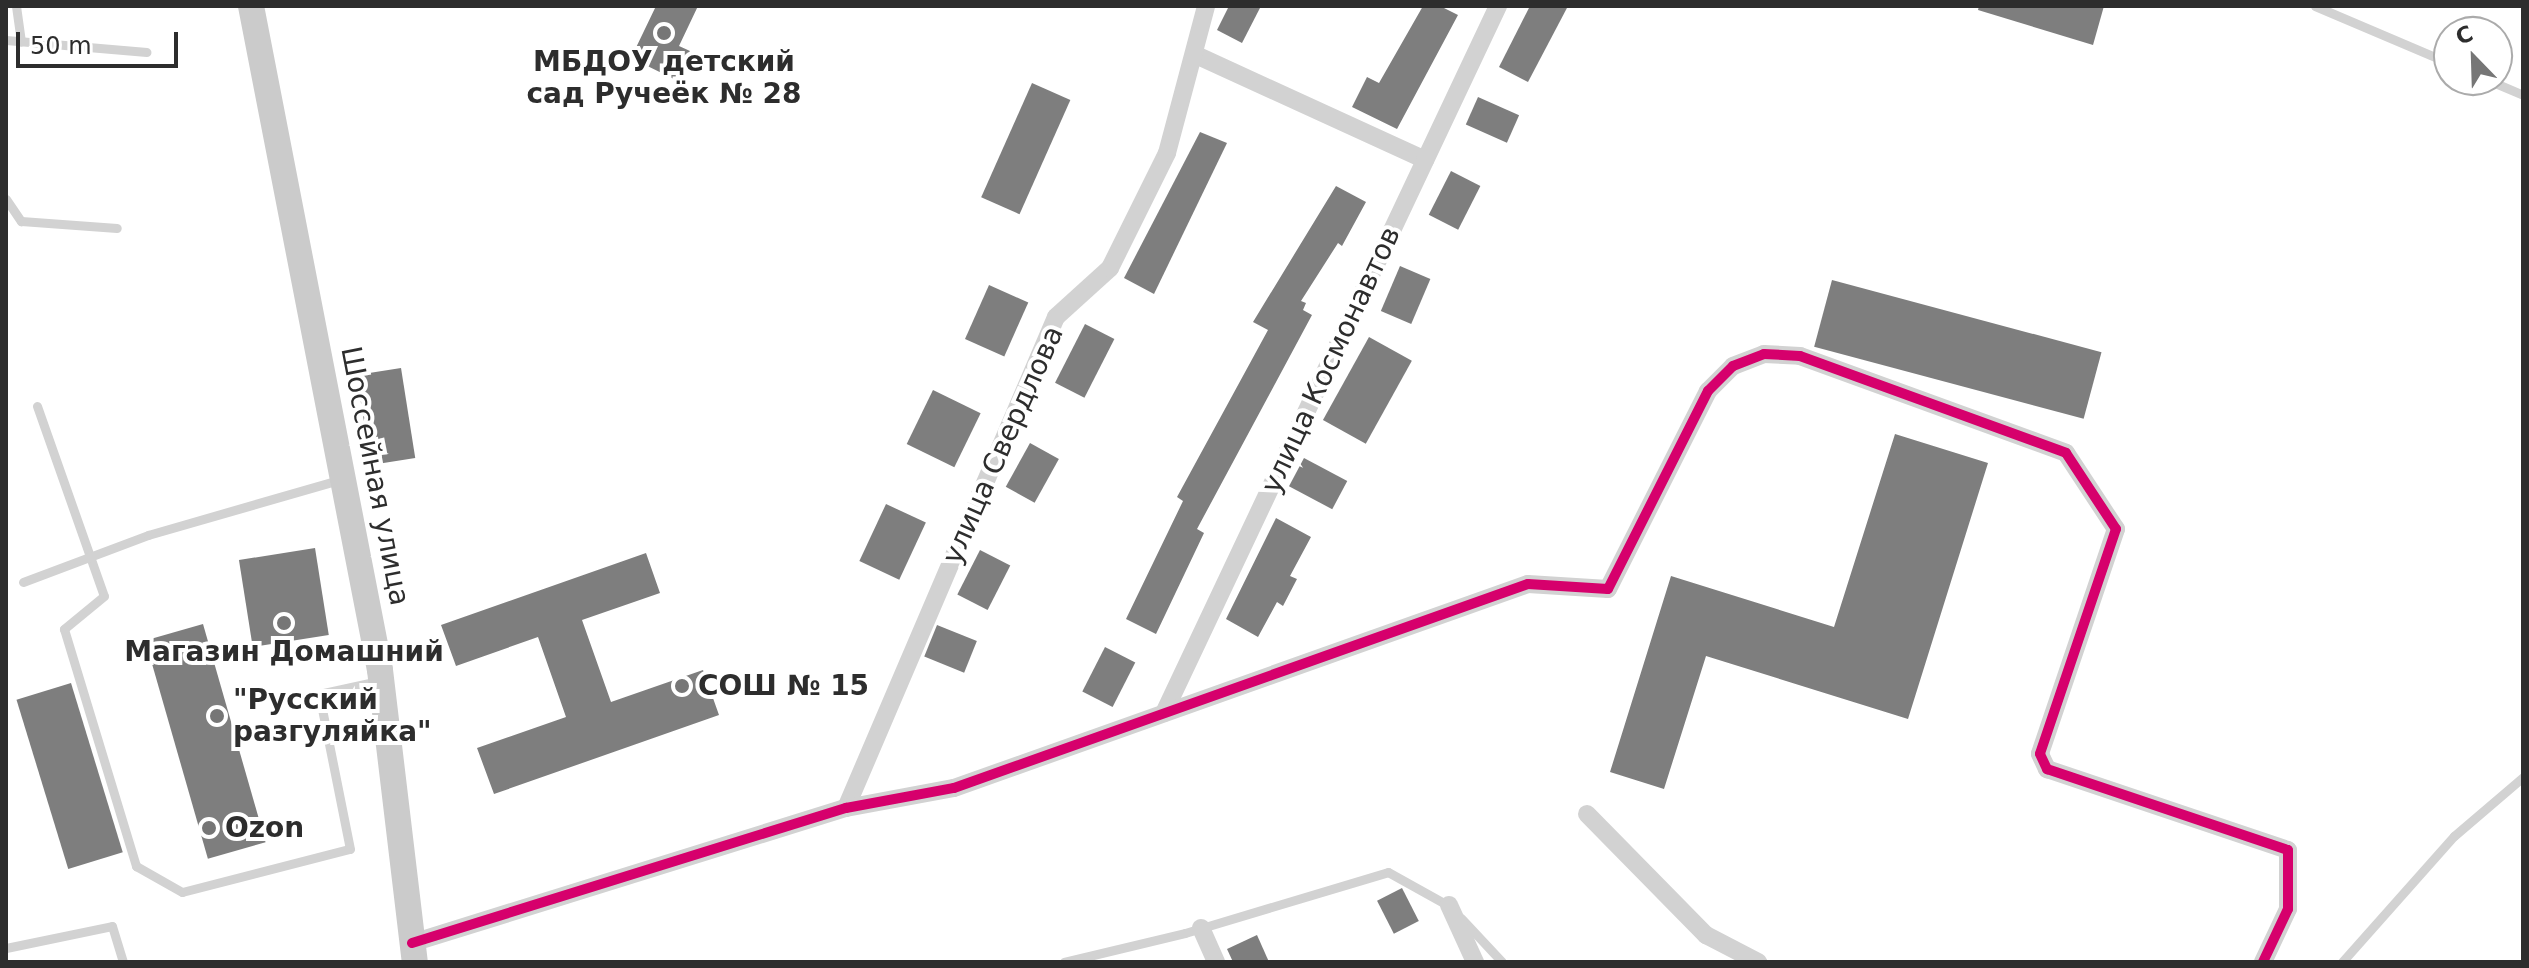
<!DOCTYPE html>
<html>
<head>
<meta charset="utf-8">
<style>
	body { margin:0 }
	#map { position:relative; width:2529px; height:968px; overflow:hidden; background:#fff; font-family:"DejaVu Sans",sans-serif }
	div>[style] { position:absolute }
	[style*='--x'] { left:calc(var(--x)*1px); top:calc(var(--y)*1px); width:calc(var(--w)*1px); rotate:calc(var(--a)*1deg) }
	.building>* { inset:0; background:#7e7e7e; transform-origin:0 0 }
	.lane>* { height:9px; margin:-4.5px; padding:0 4.5px; transform-origin:4.5px; border-radius:4.5px; background:#d2d2d2 }
	.street>* { height:18px; margin:-9px; padding:0 9px; transform-origin:9px; border-radius:9px; background:#d2d2d2 }
	.secondary>* { height:26px; margin:-13px; padding:0 13px; transform-origin:13px; border-radius:13px; background:#cbcbcb }
	.cycleway>* { height:10px; margin:-5px; padding:0 5px; transform-origin:5px; border-radius:5px; background:#d6006c }
	.dots>* { width:22px; height:22px; translate:-50% -50%; box-sizing:border-box; border:4px solid #fff; border-radius:50% }
	span { translate:-50% -50%; white-space:nowrap; text-align:center; line-height:1.15; -webkit-text-stroke:8px #fff; paint-order:stroke }
	.poi-label { font-size:28px; color:#2d2d2d; font-weight:700 }
	.left { translate:0 -50%; text-align:left }
	.street-label { font-size:28px; color:#2d2d2d }
	.frame { position:absolute; inset:0; border:8px solid #2d2d2d; pointer-events:none }
	.north { position:absolute; left:2433px; top:16px; width:80px; height:80px; box-sizing:border-box; background:#fff; border:2px solid #ababab; border-radius:50%; rotate:337deg; font-size:22px; font-weight:700; line-height:32px; text-align:center; color:#2d2d2d }
	.north::after { content:''; display:block; margin:auto; width:28px; height:36px; background:#767676; clip-path:polygon(50% 0,100% 100%,50% 72%,0 100%) }
	.scale { position:absolute; left:16px; top:32px; width:162px; height:36px; box-sizing:border-box; border:4px solid #2d2d2d; border-top:0; padding-left:10px; font-size:24px; line-height:28px; white-space:nowrap; color:#2d2d2d; -webkit-text-stroke:6px #fff; paint-order:stroke }
</style>
</head>
<body>
<div id="map">
	<div class="building">
		<div style="clip-path:polygon(656px 6px,698px 6px,679px 46px,690px 51px,676px 80px,631px 58px)"></div>
		<div style="clip-path:polygon(1229px 6px,1261px 6px,1242px 43px,1217px 30px)"></div>
		<div style="clip-path:polygon(1423px 6px,1440px 6px,1458px 15px,1397px 129px,1352px 107px,1367px 77px,1379px 83px)"></div>
		<div style="clip-path:polygon(1530px 6px,1568px 6px,1528px 82px,1499px 67px)"></div>
		<div style="clip-path:polygon(1979px 6px,2104px 6px,2093px 45px,1978px 10px)"></div>
		<div style="left:1032px;top:83px;width:42px;height:125px;rotate:24deg"></div>
		<div style="left:1478px;top:97px;width:45px;height:30px;rotate:24deg"></div>
		<div style="clip-path:polygon(1200px 132px,1227px 143px,1154px 294px,1124px 278px)"></div>
		<div style="left:1451px;top:171px;width:33px;height:49px;rotate:27deg"></div>
		<div style="clip-path:polygon(1336px 186px,1366px 202px,1342px 246px,1338px 243px,1301px 301px,1306px 303px,1303px 310px,1312px 315px,1197px 529px,1204px 533px,1156px 634px,1126px 619px,1183px 501px,1177px 497px,1268px 330px,1253px 322px)"></div>
		<div style="left:1400px;top:266px;width:33px;height:49px;rotate:23deg"></div>
		<div style="left:1832px;top:280px;width:279px;height:69px;rotate:15deg"></div>
		<div style="left:989px;top:285px;width:43px;height:59px;rotate:24deg"></div>
		<div style="left:1085px;top:324px;width:33px;height:66px;rotate:27deg"></div>
		<div style="left:1369px;top:337px;width:49px;height:95px;rotate:29deg"></div>
		<div style="left:401px;top:368px;width:91px;height:45px;rotate:81deg"></div>
		<div style="left:933px;top:390px;width:53px;height:60px;rotate:26deg"></div>
		<div style="clip-path:polygon(1895px 434px,1988px 463px,1908px 719px,1706px 656px,1664px 789px,1610px 772px,1671px 576px,1834px 627px)"></div>
		<div style="left:1030px;top:443px;width:33px;height:50px;rotate:29deg"></div>
		<div style="left:1304px;top:458px;width:49px;height:32px;rotate:28deg"></div>
		<div style="left:886px;top:504px;width:44px;height:63px;rotate:25deg"></div>
		<div style="clip-path:polygon(1276px 518px,1311px 537px,1290px 576px,1297px 579px,1283px 606px,1277px 602px,1258px 637px,1226px 619px)"></div>
		<div style="left:315px;top:548px;width:88px;height:77px;rotate:81deg"></div>
		<div style="left:980px;top:550px;width:34px;height:50px;rotate:27deg"></div>
		<div style="clip-path:polygon(646px 553px,660px 593px,582px 620px,611px 702px,703px 670px,719px 715px,494px 794px,477px 748px,566px 717px,538px 637px,456px 666px,441px 625px)"></div>
		<div style="left:203px;top:624px;width:227px;height:60px;rotate:74deg"></div>
		<div style="left:937px;top:625px;width:43px;height:34px;rotate:22deg"></div>
		<div style="left:1105px;top:647px;width:34px;height:50px;rotate:27deg"></div>
		<div style="left:71px;top:683px;width:177px;height:57px;rotate:73deg"></div>
		<div style="left:1402px;top:888px;width:37px;height:28px;rotate:63deg"></div>
		<div style="clip-path:polygon(1257px 935px,1269px 962px,1233px 962px,1227px 949px)"></div>
	</div>
	<div class="lane">
		<div style="--x:16;--y:6;--w:36;--a:82"></div>
		<div style="--x:2315;--y:6;--w:146;--a:23"></div>
		<div style="--x:6;--y:40;--w:141;--a:4.9"></div>
		<div style="--x:2488;--y:80;--w:38;--a:23"></div>
		<div style="--x:6;--y:199;--w:27;--a:56"></div>
		<div style="--x:21;--y:221;--w:96;--a:4.2"></div>
		<div style="--x:37;--y:406;--w:201;--a:70.6"></div>
		<div style="--x:104;--y:596;--w:52;--a:140.5"></div>
		<div style="--x:64;--y:629;--w:248;--a:73.1"></div>
		<div style="--x:136;--y:866;--w:53;--a:29.5"></div>
		<div style="--x:182;--y:892;--w:173;--a:-14.4"></div>
		<div style="--x:350;--y:849;--w:158;--a:-101.3"></div>
		<div style="--x:319;--y:694;--w:60;--a:-12.4"></div>
		<div style="--x:23;--y:582;--w:134;--a:-20.6"></div>
		<div style="--x:148;--y:535;--w:199;--a:-16.1"></div>
		<div style="--x:1461;--y:918;--w:60;--a:47"></div>
		<div style="--x:6;--y:948;--w:108;--a:-11.7"></div>
		<div style="--x:112;--y:926;--w:38;--a:73"></div>
		<div style="--x:1064;--y:962;--w:124;--a:-13.5"></div>
		<div style="--x:1185;--y:933;--w:212;--a:-16.7"></div>
		<div style="--x:1388;--y:872;--w:72;--a:29.1"></div>
		<div style="--x:2342;--y:962;--w:169;--a:-48.4"></div>
		<div style="--x:2454;--y:836;--w:91;--a:-40.5"></div>
	</div>
	<div class="street">
		<div style="--x:1196;--y:55;--w:252;--a:24.6"></div>
		<div style="--x:1164;--y:713;--w:782;--a:-64.71"></div>
		<div style="--x:846;--y:808;--w:534;--a:-66.84"></div>
		<div style="--x:1056;--y:317;--w:73;--a:-42.2"></div>
		<div style="--x:1110;--y:268;--w:128;--a:-63.6"></div>
		<div style="--x:1167;--y:153;--w:152;--a:-75.1"></div>
		<div style="--x:1587;--y:814;--w:170;--a:45.5"></div>
		<div style="--x:1706;--y:935;--w:59;--a:27.4"></div>
		<div style="--x:1449;--y:905;--w:63;--a:65.5"></div>
		<div style="--x:1201;--y:928;--w:37;--a:66"></div>
		<div style="--x:412;--y:943;--w:455;--a:-17.3"></div>
		<div style="--x:846;--y:808;--w:110;--a:-10.5"></div>
		<div style="--x:954;--y:788;--w:609;--a:-19.57"></div>
		<div style="--x:1528;--y:584;--w:80;--a:3.6"></div>
		<div style="--x:1608;--y:589;--w:222;--a:-63.2"></div>
		<div style="--x:1708;--y:391;--w:35;--a:-45"></div>
		<div style="--x:1733;--y:366;--w:33;--a:-21"></div>
		<div style="--x:1764;--y:354;--w:36;--a:3"></div>
		<div style="--x:1800;--y:356;--w:283;--a:20"></div>
		<div style="--x:2066;--y:453;--w:91;--a:56.7"></div>
		<div style="--x:2116;--y:529;--w:237;--a:108.7"></div>
		<div style="--x:2040;--y:754;--w:17;--a:65"></div>
		<div style="--x:2047;--y:769;--w:254;--a:18.6"></div>
		<div style="--x:2288;--y:850;--w:59;--a:90"></div>
		<div style="--x:2288;--y:909;--w:59;--a:115.3"></div>
	</div>
	<div class="secondary">
		<div style="--x:251;--y:6;--w:676;--a:79.01"></div>
		<div style="--x:380;--y:670;--w:294;--a:83.2"></div>
	</div>
	<div class="cycleway">
		<div style="--x:412;--y:943;--w:455;--a:-17.3"></div>
		<div style="--x:846;--y:808;--w:110;--a:-10.5"></div>
		<div style="--x:954;--y:788;--w:609;--a:-19.57"></div>
		<div style="--x:1528;--y:584;--w:80;--a:3.6"></div>
		<div style="--x:1608;--y:589;--w:222;--a:-63.2"></div>
		<div style="--x:1708;--y:391;--w:35;--a:-45"></div>
		<div style="--x:1733;--y:366;--w:33;--a:-21"></div>
		<div style="--x:1764;--y:354;--w:36;--a:3"></div>
		<div style="--x:1800;--y:356;--w:283;--a:20"></div>
		<div style="--x:2066;--y:453;--w:91;--a:56.7"></div>
		<div style="--x:2116;--y:529;--w:237;--a:108.7"></div>
		<div style="--x:2040;--y:754;--w:17;--a:65"></div>
		<div style="--x:2047;--y:769;--w:254;--a:18.6"></div>
		<div style="--x:2288;--y:850;--w:59;--a:90"></div>
		<div style="--x:2288;--y:909;--w:59;--a:115.3"></div>
	</div>
	<div class="dots">
		<div style="left:664px;top:33px;background:#767676"></div>
		<div style="left:284px;top:623px;background:#767676"></div>
		<div style="left:682px;top:686px;background:#767676"></div>
		<div style="left:217px;top:716px;background:#767676"></div>
		<div style="left:209px;top:828px;background:#767676"></div>
	</div>
	<div class="poi-label">
		<span style="left:664px;top:78px">МБДОУ детский<br>сад Ручеёк № 28</span>
		<span style="left:284px;top:652px">Магазин Домашний</span>
		<span class="left" style="left:698px;top:686px">СОШ № 15</span>
		<span class="left" style="left:233px;top:716px">"Русский<br>разгуляйка"</span>
		<span class="left" style="left:225px;top:828px">Ozon</span>
	</div>
	<div class="street-label">
		<span style="left:1331px;top:360px;rotate:-65deg">улица Космонавтов</span>
		<span style="left:1003px;top:445px;rotate:-66deg">улица Свердлова</span>
		<span style="left:375px;top:476px;rotate:79deg">Шоссейная улица</span>
	</div>
	<div class="frame"></div>
	<div class="north">С</div>
	<div class="scale">50 m</div>
</div>
</body>
</html>
